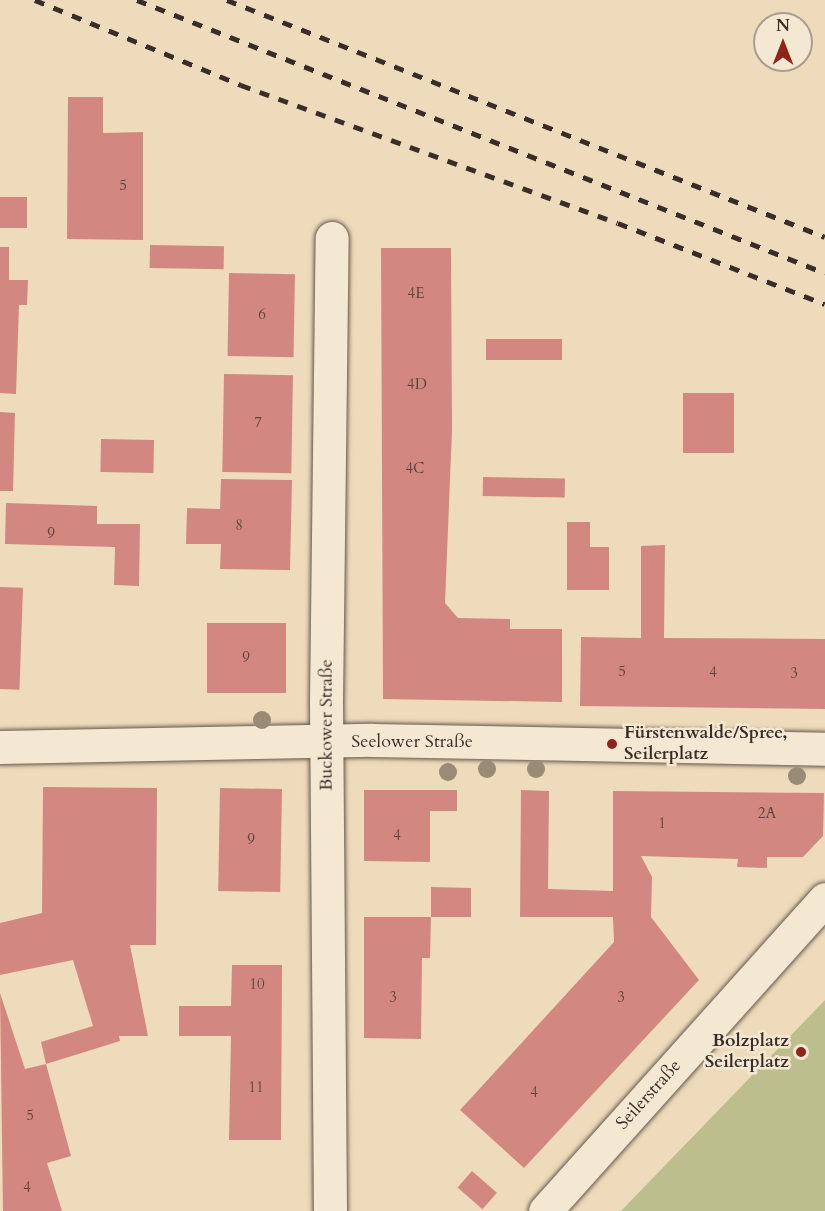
<!DOCTYPE html>
<html>
<head>
<meta charset="utf-8">
<style>
	body { margin:0 }
	#map { position:relative; width:825px; height:1211px; overflow:hidden; background:#eedbbb; font-family:Cardo,serif }
	div>[style] { position:absolute }
	[style*='--x'] { left:calc(var(--x)*1px); top:calc(var(--y)*1px); width:calc(var(--w)*1px); rotate:calc(var(--a)*1deg) }
	.green>* { inset:0; background:#bcbf8d }
	.building>* { inset:0; background:#d28881; transform-origin:0 0 }
	.roads { filter:drop-shadow(0 0 2px #66584c) drop-shadow(0 0 2px #66584c) }
	.street>* { height:33px; margin:-16.5px; padding:0 16.5px; transform-origin:16.5px; border-radius:16.5px; background:#f4e8d3 }
	.secondary>* { height:33px; margin:-16.5px; padding:0 16.5px; transform-origin:16.5px; border-radius:16.5px; background:#f4e8d3 }
	.rail>* { height:4.5px; margin-top:-2.25px; transform-origin:0; background:repeating-linear-gradient(90deg,#392d27 0 10px,transparent 0 20px) }
	.trees>* { width:18px; height:18px; margin:-9px; border-radius:50%; background:#998b75 }
	.dots>* { width:16px; height:16px; translate:-50% -50%; box-sizing:border-box; border:3px solid #f4e8d3; border-radius:50% }
	span { translate:-50% -50%; white-space:nowrap; text-align:center; line-height:1.15; -webkit-text-stroke:5px #f4e8d3; paint-order:stroke }
	.number-label { font-size:15px; color:#5f443e }
	.number-label span { -webkit-text-stroke-width:0 }
	.street-label { font-size:18px; color:#392d27 }
	.poi-label { font-size:18px; color:#392d27; font-weight:700 }
	.left { translate:0 -50%; text-align:left }
	.right { translate:-100% -50%; text-align:right }
	.north { position:absolute; left:753px; top:12px; width:60px; height:60px; box-sizing:border-box; background:#f4e8d3; border:2px solid #a99d8e; border-radius:50%; rotate:0deg; font-size:16px; font-weight:700; line-height:24px; text-align:center; color:#392d27 }
	.north::after { content:''; display:block; margin:auto; width:21px; height:27px; background:#8f2418; clip-path:polygon(50% 0,100% 100%,50% 72%,0 100%) }
</style>
</head>
<body>
<div id="map">
	<div class="green">
		<div style="clip-path:polygon(825px 1000px,825px 1211px,621px 1211px)"></div>
	</div>
	<div class="building">
		<div style="clip-path:polygon(68px 97px,103px 97px,103px 133px,143px 132px,143px 240px,67px 239px)"></div>
		<div style="left:0;top:197px;width:27px;height:31px"></div>
		<div style="left:150px;top:245px;width:74px;height:23px;rotate:1deg"></div>
		<div style="clip-path:polygon(0 247px,9px 247px,9px 280px,28px 280px,27px 305px,19px 305px,16px 394px,0 393px)"></div>
		<div style="clip-path:polygon(381px 248px,451px 248px,452px 430px,445px 603px,458px 618px,510px 619px,510px 629px,562px 629px,562px 702px,383px 699px)"></div>
		<div style="left:229px;top:273px;width:66px;height:83px;rotate:1deg"></div>
		<div style="left:486px;top:339px;width:76px;height:21px"></div>
		<div style="left:224px;top:374px;width:69px;height:98px;rotate:1deg"></div>
		<div style="left:683px;top:393px;width:51px;height:60px"></div>
		<div style="clip-path:polygon(0 412px,15px 413px,13px 491px,0 491px)"></div>
		<div style="left:101px;top:439px;width:53px;height:33px;rotate:1deg"></div>
		<div style="left:483px;top:477px;width:82px;height:19px;rotate:1deg"></div>
		<div style="clip-path:polygon(221px 479px,292px 480px,290px 570px,220px 569px,221px 544px,186px 544px,187px 508px,220px 509px)"></div>
		<div style="clip-path:polygon(6px 503px,97px 506px,97px 524px,140px 524px,139px 586px,114px 585px,115px 547px,5px 544px)"></div>
		<div style="clip-path:polygon(567px 522px,590px 522px,590px 547px,609px 547px,609px 590px,567px 590px)"></div>
		<div style="clip-path:polygon(665px 545px,664px 638px,825px 639px,825px 709px,580px 706px,581px 637px,641px 638px,641px 546px)"></div>
		<div style="left:0;top:587px;width:23px;height:102px;rotate:2deg"></div>
		<div style="left:207px;top:623px;width:79px;height:70px"></div>
		<div style="clip-path:polygon(43px 787px,157px 788px,156px 945px,130px 945px,148px 1036px,119px 1036px,120px 1041px,46px 1064px,71px 1156px,47px 1163px,62px 1211px,3px 1211px,0 993px,25px 1069px,46px 1064px,41px 1042px,93px 1026px,73px 960px,0 975px,0 923px,42px 913px)"></div>
		<div style="left:220px;top:788px;width:62px;height:103px;rotate:1deg"></div>
		<div style="clip-path:polygon(364px 790px,457px 790px,457px 811px,430px 811px,430px 862px,364px 861px)"></div>
		<div style="clip-path:polygon(521px 790px,549px 791px,548px 889px,613px 891px,613px 791px,824px 793px,823px 836px,803px 857px,767px 857px,767px 868px,737px 867px,738px 859px,641px 856px,652px 877px,651px 917px,699px 980px,524px 1168px,460px 1110px,614px 942px,613px 917px,520px 917px)"></div>
		<div style="clip-path:polygon(431px 887px,471px 888px,471px 917px,431px 917px,430px 958px,422px 958px,421px 1039px,364px 1038px,364px 917px,431px 917px)"></div>
		<div style="clip-path:polygon(232px 965px,282px 965px,281px 1140px,229px 1140px,231px 1036px,179px 1036px,179px 1006px,231px 1006px)"></div>
		<div style="left:472px;top:1171px;width:33px;height:22px;rotate:41deg"></div>
	</div>
	<div class="roads">
		<div class="street">
			<div style="--x:330;--y:1211;--w:510;--a:-90.45"></div>
			<div style="--x:326;--y:701;--w:463;--a:-89.3"></div>
			<div style="--x:545;--y:1211;--w:419;--a:-48.1"></div>
		</div>
		<div class="secondary">
			<div style="--x:0;--y:747;--w:372;--a:-1.1"></div>
			<div style="--x:372;--y:740;--w:453;--a:1.1"></div>
		</div>
	</div>
	<div class="rail">
		<div style="--x:35;--y:0;--w:223;--a:22.4"></div>
		<div style="--x:241;--y:85;--w:401;--a:20.1"></div>
		<div style="--x:618;--y:223;--w:222;--a:21.4"></div>
		<div style="--x:137;--y:0;--w:740;--a:21.64"></div>
		<div style="--x:227;--y:0;--w:643;--a:21.62"></div>
	</div>
	<div class="trees">
		<div style="left:262px;top:720px"></div>
		<div style="left:487px;top:769px"></div>
		<div style="left:536px;top:769px"></div>
		<div style="left:448px;top:772px"></div>
		<div style="left:797px;top:776px"></div>
	</div>
	<div class="dots">
		<div style="left:612px;top:744px;background:#8f2418"></div>
		<div style="left:801px;top:1052px;background:#8f2418"></div>
	</div>
	<div class="number-label">
		<span style="left:123px;top:186px">5</span>
		<span style="left:416px;top:294px">4E</span>
		<span style="left:262px;top:315px">6</span>
		<span style="left:417px;top:385px">4D</span>
		<span style="left:258px;top:423px">7</span>
		<span style="left:415px;top:469px">4C</span>
		<span style="left:239px;top:526px">8</span>
		<span style="left:51px;top:534px">9</span>
		<span style="left:246px;top:658px">9</span>
		<span style="left:622px;top:672px">5</span>
		<span style="left:713px;top:673px">4</span>
		<span style="left:794px;top:674px">3</span>
		<span style="left:767px;top:814px">2A</span>
		<span style="left:662px;top:824px">1</span>
		<span style="left:397px;top:836px">4</span>
		<span style="left:251px;top:840px">9</span>
		<span style="left:257px;top:985px">10</span>
		<span style="left:393px;top:998px">3</span>
		<span style="left:621px;top:998px">3</span>
		<span style="left:256px;top:1088px">11</span>
		<span style="left:534px;top:1093px">4</span>
		<span style="left:30px;top:1116px">5</span>
		<span style="left:27px;top:1188px">4</span>
	</div>
	<div class="street-label">
		<span style="left:327px;top:725px;rotate:-90deg">Buckower Straße</span>
		<span style="left:412px;top:742px">Seelower Straße</span>
		<span style="left:649px;top:1095px;rotate:-48deg">Seilerstraße</span>
	</div>
	<div class="poi-label">
		<span class="left" style="left:624px;top:744px">Fürstenwalde/Spree,<br>Seilerplatz</span>
		<span class="right" style="left:789px;top:1052px">Bolzplatz<br>Seilerplatz</span>
	</div>
	<div class="north">N</div>
</div>
</body>
</html>
